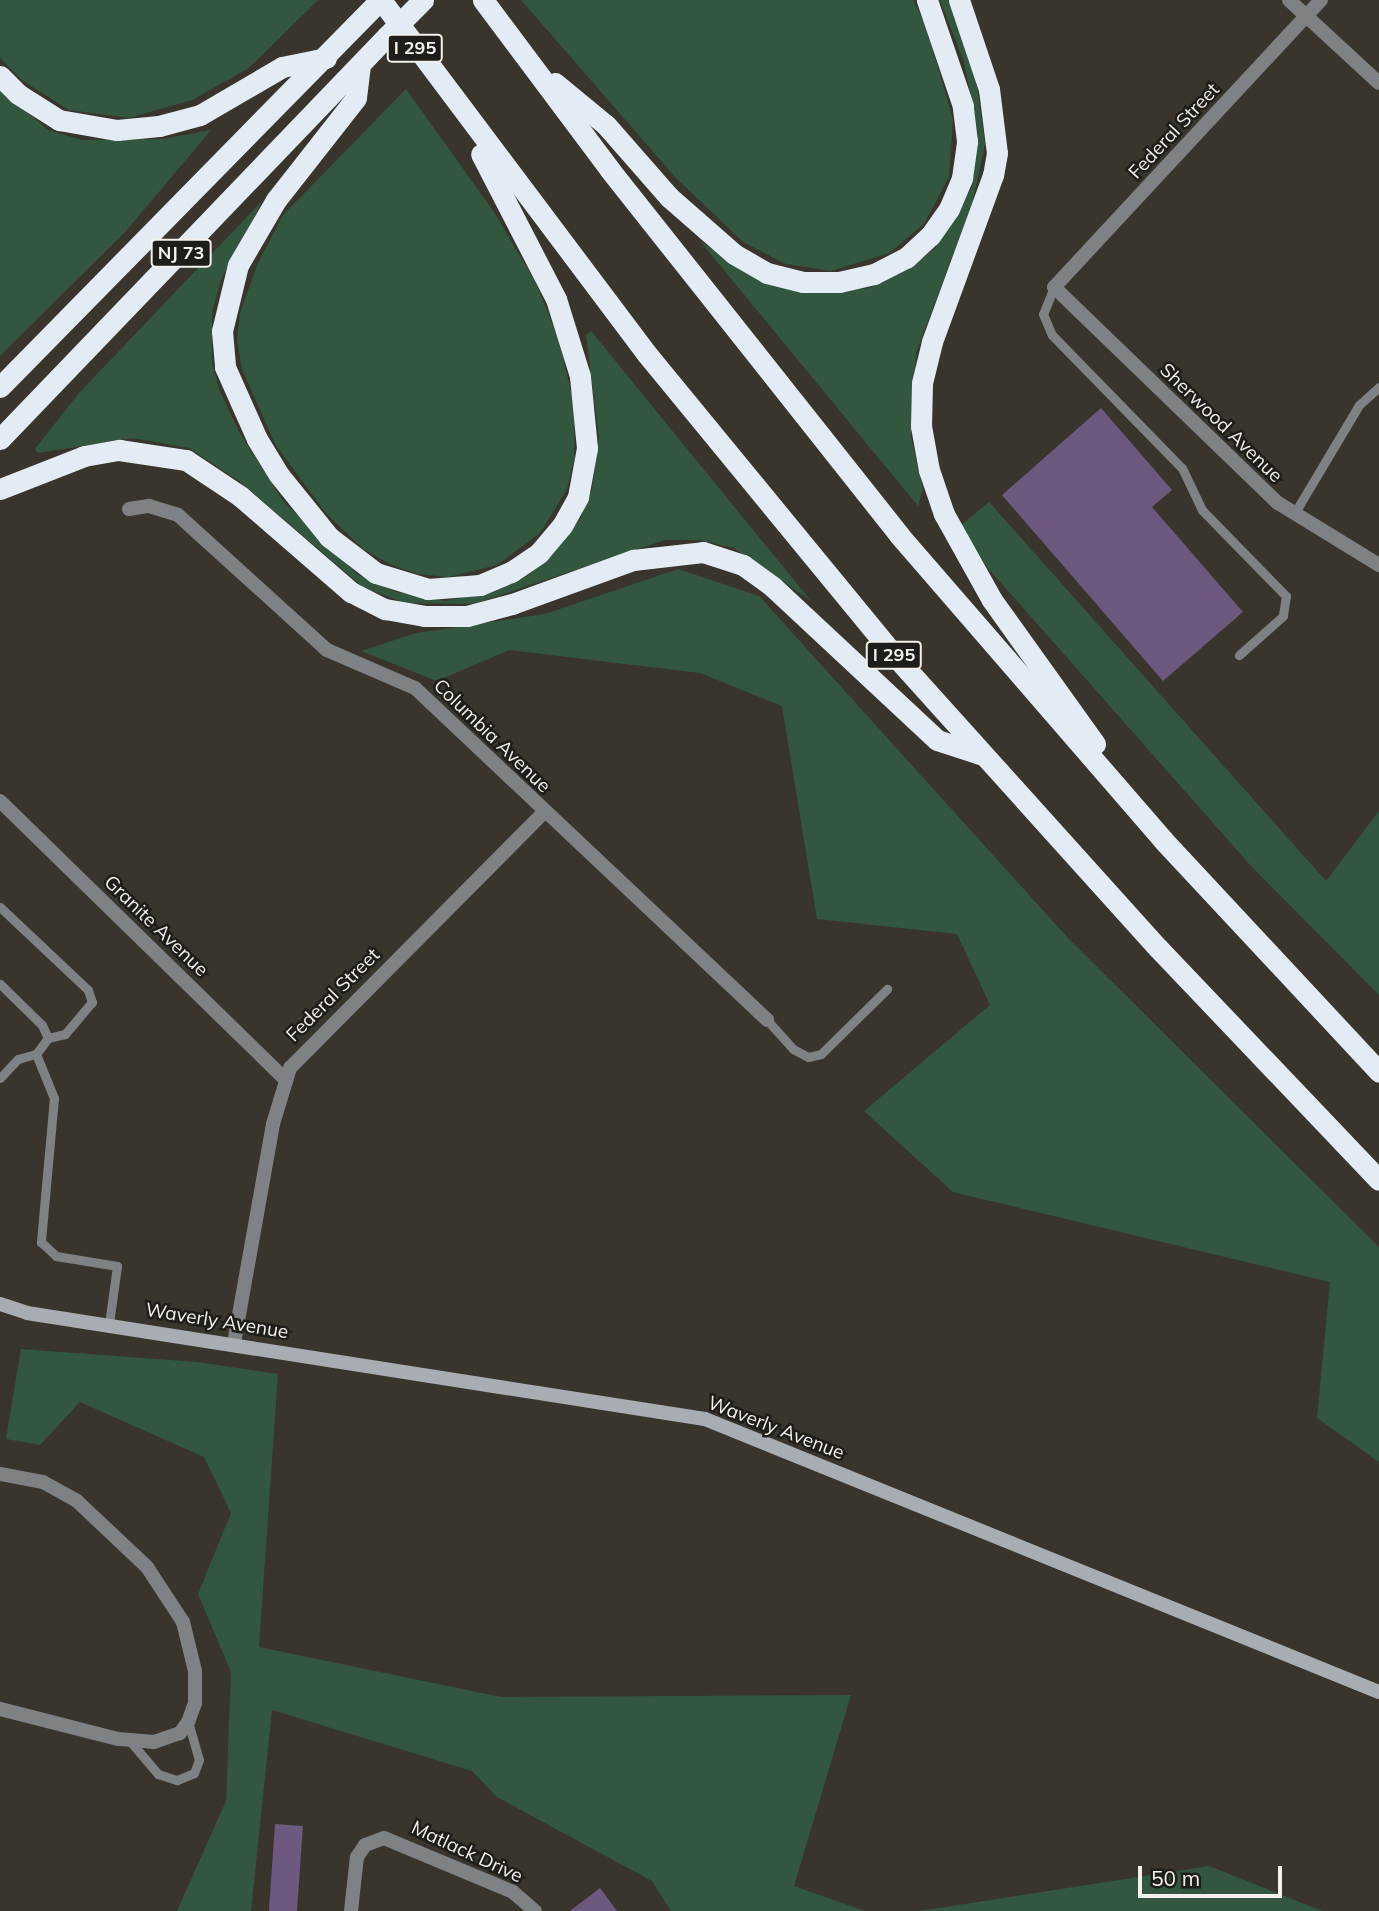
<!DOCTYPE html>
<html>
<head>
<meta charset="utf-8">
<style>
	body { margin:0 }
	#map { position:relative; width:1379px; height:1911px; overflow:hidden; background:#39352d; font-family:Mulish,sans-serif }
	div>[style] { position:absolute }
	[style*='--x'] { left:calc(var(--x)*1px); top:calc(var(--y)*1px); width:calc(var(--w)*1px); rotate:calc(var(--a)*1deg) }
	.green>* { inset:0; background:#32573e }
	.building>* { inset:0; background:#6d587f; transform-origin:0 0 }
	.lane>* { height:9px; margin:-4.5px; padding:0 4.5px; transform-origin:4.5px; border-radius:4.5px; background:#7e8285 }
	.street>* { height:14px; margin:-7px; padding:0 7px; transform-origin:7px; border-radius:7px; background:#7e8285 }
	.secondary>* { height:14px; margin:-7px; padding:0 7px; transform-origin:7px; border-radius:7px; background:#a7adb2 }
	.highway>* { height:21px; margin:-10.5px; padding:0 10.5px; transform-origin:10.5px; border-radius:10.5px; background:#e3ecf4 }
	.highway-bridge>* { height:21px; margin:-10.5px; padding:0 10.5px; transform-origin:10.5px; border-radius:10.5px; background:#e3ecf4 }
	span { translate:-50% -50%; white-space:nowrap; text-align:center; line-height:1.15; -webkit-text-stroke:5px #1f1d19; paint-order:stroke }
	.shield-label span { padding:2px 5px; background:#1f1d19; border:2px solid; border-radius:5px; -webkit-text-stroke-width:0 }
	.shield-label { font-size:18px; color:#f4f1ec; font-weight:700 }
	.street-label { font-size:19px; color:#f4f1ec }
	.scale { position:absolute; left:1138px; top:1866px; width:144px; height:32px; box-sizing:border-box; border:4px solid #f4f1ec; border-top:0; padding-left:9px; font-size:21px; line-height:24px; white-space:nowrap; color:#f4f1ec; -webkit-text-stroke:5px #1f1d19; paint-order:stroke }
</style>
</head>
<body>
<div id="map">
	<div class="green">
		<div style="clip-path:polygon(0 0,318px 0,249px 68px,192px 100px,129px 118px,69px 110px,23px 81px,0 58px)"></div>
		<div style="clip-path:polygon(521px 0,913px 0,925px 24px,953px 119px,949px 177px,924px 224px,889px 253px,831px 271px,786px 264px,743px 242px,676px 178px)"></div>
		<div style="clip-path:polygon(940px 0,948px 0,961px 32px,976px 79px,985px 144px,972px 205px,916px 353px,911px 437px,923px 488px,918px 506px,700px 241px,763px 283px,809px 293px,870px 288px,911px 267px,935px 248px,972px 187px,978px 132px,964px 62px)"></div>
		<div style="clip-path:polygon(0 89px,48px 130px,82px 140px,163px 139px,211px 130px,126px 231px,0 356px)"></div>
		<div style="clip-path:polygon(406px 89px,494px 212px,535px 281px,559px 340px,575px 409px,574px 460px,567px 489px,540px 533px,497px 565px,449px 577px,417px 574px,390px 564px,363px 549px,325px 512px,275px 444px,242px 369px,237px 341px,240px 313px,258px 263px,283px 215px)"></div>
		<div style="clip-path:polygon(263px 200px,221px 280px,212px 312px,212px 363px,219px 389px,239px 432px,283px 501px,357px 574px,396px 592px,445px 601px,496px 591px,547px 561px,580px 519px,592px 489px,599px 437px,586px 335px,591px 331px,811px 601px,734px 548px,699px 540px,665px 540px,474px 604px,405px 603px,363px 587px,239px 481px,189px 448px,133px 438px,38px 453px,35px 449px,79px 393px)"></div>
		<div style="clip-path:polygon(989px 502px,1326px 881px,1379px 811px,1379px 995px,1251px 866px,987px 567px,961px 525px)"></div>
		<div style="clip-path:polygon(678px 569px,759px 596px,1068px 938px,1379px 1247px,1379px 1462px,1317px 1418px,1330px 1282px,953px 1192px,864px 1111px,990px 1005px,957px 934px,817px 919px,782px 706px,700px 673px,509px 650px,437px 681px,361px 651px,416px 633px,545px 614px)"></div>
		<div style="clip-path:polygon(21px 1349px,197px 1362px,278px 1374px,259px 1647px,501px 1697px,851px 1695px,794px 1886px,865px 1911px,671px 1911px,652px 1881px,497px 1797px,472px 1771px,272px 1710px,251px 1911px,177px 1911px,226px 1801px,231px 1672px,198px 1594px,231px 1513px,204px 1457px,80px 1402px,40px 1445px,6px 1439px)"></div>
		<div style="clip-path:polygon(1209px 1866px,1322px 1911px,919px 1911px)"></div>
	</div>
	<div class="building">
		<div style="clip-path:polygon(1101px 408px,1172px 490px,1152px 507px,1243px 612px,1163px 681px,1002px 495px)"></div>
		<div style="left:275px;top:1824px;width:28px;height:87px;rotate:4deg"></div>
		<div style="clip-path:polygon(600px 1888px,617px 1911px,570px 1911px)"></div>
	</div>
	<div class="lane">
		<div style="--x:1054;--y:287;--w:29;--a:112"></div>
		<div style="--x:1043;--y:314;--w:23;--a:67"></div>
		<div style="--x:1052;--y:335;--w:186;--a:45.7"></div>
		<div style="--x:1182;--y:468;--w:47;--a:64.5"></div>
		<div style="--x:1202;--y:510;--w:120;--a:45.7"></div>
		<div style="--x:1286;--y:596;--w:20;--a:99"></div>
		<div style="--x:1283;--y:616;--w:59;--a:138.4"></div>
		<div style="--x:1294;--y:514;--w:127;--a:-59.2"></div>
		<div style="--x:1359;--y:405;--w:27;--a:-42"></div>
		<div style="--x:0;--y:907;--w:121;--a:43.3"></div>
		<div style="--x:88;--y:990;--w:13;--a:72"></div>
		<div style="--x:92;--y:1002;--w:42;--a:130.2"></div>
		<div style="--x:65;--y:1034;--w:17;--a:167"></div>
		<div style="--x:48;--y:1038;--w:14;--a:-115"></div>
		<div style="--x:42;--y:1025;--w:59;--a:-135.7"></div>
		<div style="--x:767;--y:1020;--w:39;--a:48"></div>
		<div style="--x:793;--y:1049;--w:17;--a:28"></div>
		<div style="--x:808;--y:1057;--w:13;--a:-13"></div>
		<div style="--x:821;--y:1054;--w:93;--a:-44.6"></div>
		<div style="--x:36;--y:1054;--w:48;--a:67.8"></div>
		<div style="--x:54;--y:1098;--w:145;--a:95.2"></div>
		<div style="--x:41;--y:1242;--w:21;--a:43"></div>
		<div style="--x:56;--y:1256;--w:62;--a:9.3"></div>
		<div style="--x:117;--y:1266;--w:59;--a:97.9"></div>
		<div style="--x:0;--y:1078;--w:26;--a:-47"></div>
		<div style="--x:18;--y:1059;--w:19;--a:-16"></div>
		<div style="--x:36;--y:1054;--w:20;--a:-53"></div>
		<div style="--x:129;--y:1740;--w:45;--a:49.5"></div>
		<div style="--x:158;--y:1774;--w:20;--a:18"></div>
		<div style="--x:177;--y:1780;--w:18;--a:-22"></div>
		<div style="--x:194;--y:1773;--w:14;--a:-69"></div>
		<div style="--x:199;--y:1760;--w:40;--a:-106"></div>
	</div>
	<div class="street">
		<div style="--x:1289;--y:0;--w:122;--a:42.7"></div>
		<div style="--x:1321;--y:0;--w:392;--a:132.9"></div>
		<div style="--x:1054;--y:287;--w:311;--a:44"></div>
		<div style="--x:1278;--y:503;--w:119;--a:31.5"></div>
		<div style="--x:129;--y:509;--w:20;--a:-9"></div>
		<div style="--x:149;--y:506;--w:30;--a:17"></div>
		<div style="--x:178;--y:515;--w:201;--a:42.2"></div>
		<div style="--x:327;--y:650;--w:96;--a:23.4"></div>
		<div style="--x:415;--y:688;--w:484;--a:43.3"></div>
		<div style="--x:0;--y:801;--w:398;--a:44.3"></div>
		<div style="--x:234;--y:1343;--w:222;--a:-79.9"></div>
		<div style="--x:273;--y:1124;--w:59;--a:-73.1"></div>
		<div style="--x:290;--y:1068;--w:361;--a:-45.2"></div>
		<div style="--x:0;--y:1474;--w:44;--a:10.5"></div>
		<div style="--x:43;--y:1482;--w:39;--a:29"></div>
		<div style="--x:77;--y:1501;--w:96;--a:43.3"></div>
		<div style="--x:147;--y:1567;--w:66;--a:56.8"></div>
		<div style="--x:183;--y:1622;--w:50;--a:76.2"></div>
		<div style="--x:195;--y:1671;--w:32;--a:90"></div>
		<div style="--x:195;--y:1703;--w:20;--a:110"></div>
		<div style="--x:188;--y:1722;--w:14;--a:126"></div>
		<div style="--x:180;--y:1733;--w:28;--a:161"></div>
		<div style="--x:154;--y:1742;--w:36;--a:-175"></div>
		<div style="--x:118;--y:1739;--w:122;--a:-165.7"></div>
		<div style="--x:351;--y:1911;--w:54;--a:-83.7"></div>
		<div style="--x:357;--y:1857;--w:14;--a:-56"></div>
		<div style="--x:365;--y:1845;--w:20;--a:-20"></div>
		<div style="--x:384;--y:1838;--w:140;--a:22.7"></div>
		<div style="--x:513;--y:1892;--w:29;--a:41"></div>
	</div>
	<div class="secondary">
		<div style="--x:0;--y:1304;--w:28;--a:18"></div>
		<div style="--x:27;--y:1313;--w:686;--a:8.89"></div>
		<div style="--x:705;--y:1419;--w:727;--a:22.05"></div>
	</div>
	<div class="highway">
		<div style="--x:381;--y:0;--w:441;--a:53.1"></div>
		<div style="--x:646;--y:353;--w:391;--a:50.6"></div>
		<div style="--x:894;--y:655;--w:394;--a:48"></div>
		<div style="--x:1158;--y:948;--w:320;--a:46.4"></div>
		<div style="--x:483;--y:0;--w:212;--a:53.2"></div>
		<div style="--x:610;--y:170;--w:466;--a:51.6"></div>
		<div style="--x:899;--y:535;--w:403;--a:49.1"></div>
		<div style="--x:1163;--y:840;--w:317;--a:47"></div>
		<div style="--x:959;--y:0;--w:94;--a:71.4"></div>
		<div style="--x:989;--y:89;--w:64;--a:82.9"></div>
		<div style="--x:997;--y:153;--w:22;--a:100"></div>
		<div style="--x:993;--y:175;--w:178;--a:110.1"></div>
		<div style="--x:932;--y:342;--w:42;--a:103.7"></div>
		<div style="--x:922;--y:383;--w:43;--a:91.3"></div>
		<div style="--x:921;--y:426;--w:45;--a:79.7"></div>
		<div style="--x:929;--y:470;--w:46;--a:71.2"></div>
		<div style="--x:944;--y:514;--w:98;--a:60.8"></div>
		<div style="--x:992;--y:600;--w:177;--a:54.4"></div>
		<div style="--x:360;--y:65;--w:33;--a:97"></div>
		<div style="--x:356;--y:98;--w:130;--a:128.1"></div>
		<div style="--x:276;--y:200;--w:75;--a:120.3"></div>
		<div style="--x:238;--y:265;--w:68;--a:103.6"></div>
		<div style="--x:222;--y:331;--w:36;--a:85"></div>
		<div style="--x:225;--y:367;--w:79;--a:66"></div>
		<div style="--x:257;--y:439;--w:42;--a:58.6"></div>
		<div style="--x:279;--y:475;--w:80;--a:51.1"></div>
		<div style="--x:329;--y:537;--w:59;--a:37.5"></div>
		<div style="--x:376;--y:573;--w:54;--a:17.1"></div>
		<div style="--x:428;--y:589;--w:52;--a:-4.4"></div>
		<div style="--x:480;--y:585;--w:34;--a:-23"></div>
		<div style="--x:511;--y:572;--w:34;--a:-34"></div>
		<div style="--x:539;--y:553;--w:35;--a:-50"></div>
		<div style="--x:562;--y:526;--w:33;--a:-61"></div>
		<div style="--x:578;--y:497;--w:50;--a:-79.6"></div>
		<div style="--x:587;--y:448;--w:72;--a:-95.6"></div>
		<div style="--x:580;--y:376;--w:81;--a:-107.3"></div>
		<div style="--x:556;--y:299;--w:163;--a:-117.3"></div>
		<div style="--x:0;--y:76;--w:25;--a:45"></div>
		<div style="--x:18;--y:94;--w:49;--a:32.4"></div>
		<div style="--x:59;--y:120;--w:59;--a:9.8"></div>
		<div style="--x:117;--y:130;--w:42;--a:-5.4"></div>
		<div style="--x:159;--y:126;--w:42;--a:-15"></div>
		<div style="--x:200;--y:115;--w:95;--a:-30.3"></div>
		<div style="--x:282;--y:67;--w:45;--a:-11.6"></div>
		<div style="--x:555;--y:83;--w:66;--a:39.5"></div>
		<div style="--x:606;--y:125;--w:96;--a:48.8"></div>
		<div style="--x:669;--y:197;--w:86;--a:41.2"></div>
		<div style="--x:734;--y:254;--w:38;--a:30"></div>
		<div style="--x:767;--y:273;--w:37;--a:14"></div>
		<div style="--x:803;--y:282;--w:36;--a:0"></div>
		<div style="--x:839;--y:282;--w:36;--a:-13"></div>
		<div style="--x:874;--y:274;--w:36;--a:-27"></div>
		<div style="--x:906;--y:258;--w:33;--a:-43"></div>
		<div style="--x:930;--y:236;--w:33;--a:-55"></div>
		<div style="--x:949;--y:209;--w:34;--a:-67"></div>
		<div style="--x:962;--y:178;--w:37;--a:-82"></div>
		<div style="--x:967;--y:141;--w:35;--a:-97"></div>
		<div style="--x:963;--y:106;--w:112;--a:-108.8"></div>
		<div style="--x:0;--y:387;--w:542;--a:-45.52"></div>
		<div style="--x:0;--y:439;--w:559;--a:-46.16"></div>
		<div style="--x:0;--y:489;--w:90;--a:-21.4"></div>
		<div style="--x:84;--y:456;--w:36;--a:-10"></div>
		<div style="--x:119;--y:450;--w:68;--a:8.5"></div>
		<div style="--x:186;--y:460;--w:65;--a:33.7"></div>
		<div style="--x:240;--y:496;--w:147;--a:40.9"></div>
		<div style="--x:351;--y:592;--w:38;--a:27"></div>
		<div style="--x:385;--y:609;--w:40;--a:10"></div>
		<div style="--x:424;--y:616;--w:43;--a:0"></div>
		<div style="--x:467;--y:616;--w:47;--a:-14.9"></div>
		<div style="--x:512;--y:604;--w:129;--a:-20"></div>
		<div style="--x:633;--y:560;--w:70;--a:-6.5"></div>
		<div style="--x:703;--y:552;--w:42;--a:18"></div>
		<div style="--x:743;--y:565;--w:37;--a:36"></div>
		<div style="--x:773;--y:587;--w:224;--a:43"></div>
		<div style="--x:937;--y:740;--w:45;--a:18"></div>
	</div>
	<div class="highway-bridge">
		<div style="--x:387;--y:36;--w:51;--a:-45"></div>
	</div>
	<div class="shield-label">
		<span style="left:415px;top:48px">I 295</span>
		<span style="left:181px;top:253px">NJ 73</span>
		<span style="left:894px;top:655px">I 295</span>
	</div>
	<div class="street-label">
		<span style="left:1174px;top:131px;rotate:-47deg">Federal Street</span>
		<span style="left:1221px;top:423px;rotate:44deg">Sherwood Avenue</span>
		<span style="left:492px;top:736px;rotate:44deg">Columbia Avenue</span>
		<span style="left:156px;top:926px;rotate:44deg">Granite Avenue</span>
		<span style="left:333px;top:995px;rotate:-45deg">Federal Street</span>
		<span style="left:217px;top:1321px;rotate:9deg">Waverly Avenue</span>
		<span style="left:776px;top:1428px;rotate:21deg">Waverly Avenue</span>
		<span style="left:467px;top:1852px;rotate:25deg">Matlack Drive</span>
	</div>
	<div class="scale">50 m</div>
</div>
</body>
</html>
